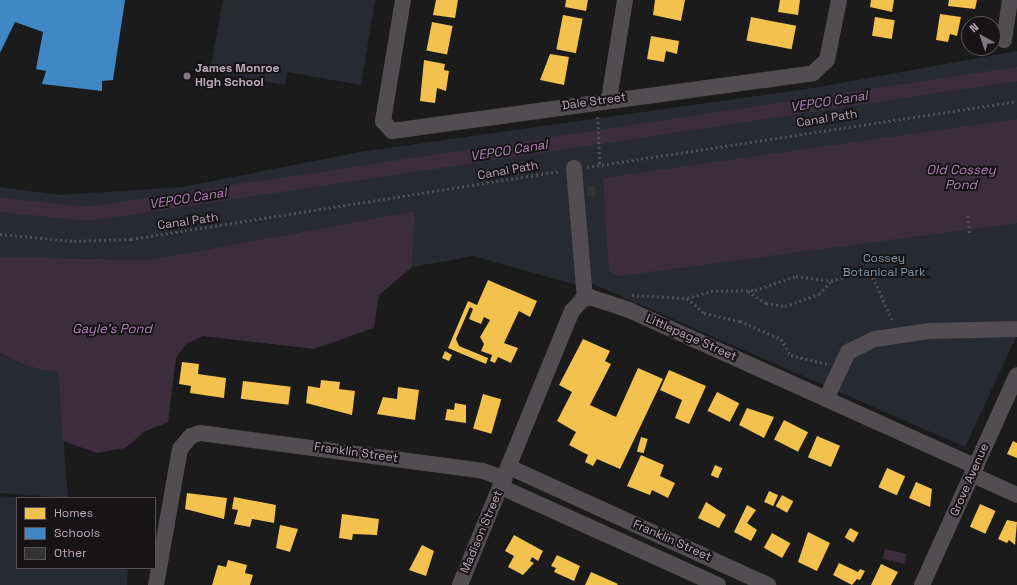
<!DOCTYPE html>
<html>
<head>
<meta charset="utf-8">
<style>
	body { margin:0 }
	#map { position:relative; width:1017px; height:585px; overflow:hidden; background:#1b1b1b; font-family:"Space Grotesk",sans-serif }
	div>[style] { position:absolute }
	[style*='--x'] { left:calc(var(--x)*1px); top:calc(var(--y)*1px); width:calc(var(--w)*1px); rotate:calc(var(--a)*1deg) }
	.green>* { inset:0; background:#272b31 }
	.water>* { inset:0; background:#3c2c3e; transform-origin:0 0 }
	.homes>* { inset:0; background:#f2c14e; transform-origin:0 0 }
	.schools>* { inset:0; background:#3f88c5 }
	.canal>* { height:14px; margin:-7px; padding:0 7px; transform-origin:7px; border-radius:7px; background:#3c2c3e }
	.building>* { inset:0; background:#343334; transform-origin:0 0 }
	.path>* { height:2.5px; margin-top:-1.25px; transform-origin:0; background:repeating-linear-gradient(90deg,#534e52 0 2px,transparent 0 5px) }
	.minor>* { height:16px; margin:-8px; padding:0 8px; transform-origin:8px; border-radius:8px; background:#514d51 }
	.dots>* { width:11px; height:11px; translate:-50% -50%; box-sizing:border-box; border:2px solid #171416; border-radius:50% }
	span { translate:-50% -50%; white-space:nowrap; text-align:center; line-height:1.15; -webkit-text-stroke:4px #171416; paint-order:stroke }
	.poi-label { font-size:12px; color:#bdabbb; font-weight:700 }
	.left { translate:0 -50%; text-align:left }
	.street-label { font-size:12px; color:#bdabbb }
	.park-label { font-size:12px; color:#8195a9 }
	.water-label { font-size:13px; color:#b380ba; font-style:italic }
	.legend { position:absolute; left:16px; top:497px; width:140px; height:72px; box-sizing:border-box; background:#171416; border:1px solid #595058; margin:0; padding:5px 7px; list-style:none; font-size:12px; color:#bdabbb }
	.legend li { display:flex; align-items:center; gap:8px; height:20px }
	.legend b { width:20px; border:1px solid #595058 }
	.north { position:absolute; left:961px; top:16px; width:40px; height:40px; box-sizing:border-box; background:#171416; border:1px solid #595058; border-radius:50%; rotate:320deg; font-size:11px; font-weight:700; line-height:16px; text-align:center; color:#bdabbb }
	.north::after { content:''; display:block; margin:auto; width:14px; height:18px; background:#847983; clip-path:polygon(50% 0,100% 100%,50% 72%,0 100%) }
</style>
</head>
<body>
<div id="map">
	<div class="green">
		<div style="clip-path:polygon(223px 0,375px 0,361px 85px,287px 72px,285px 85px,210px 72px)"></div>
		<div style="clip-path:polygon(1017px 51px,1017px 335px,965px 447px,593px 284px,577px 285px,473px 256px,412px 267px,415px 211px,149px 260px,0 257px,0 187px,60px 195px,182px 187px,360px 152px,813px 88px)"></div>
		<div style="clip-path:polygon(0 353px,27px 366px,58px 373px,68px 498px,0 493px)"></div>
		<div style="clip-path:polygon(0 496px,18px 498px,17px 568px,128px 568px,127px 585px,0 585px)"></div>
	</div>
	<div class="water">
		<div style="clip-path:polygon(1017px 119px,1017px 223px,619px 276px,609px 271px,603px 178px)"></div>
		<div style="clip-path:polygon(415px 211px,412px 267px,379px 295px,374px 328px,314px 349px,203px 336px,186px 344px,176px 358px,168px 422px,144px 432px,125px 448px,97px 453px,63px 441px,58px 373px,27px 366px,0 353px,0 257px,149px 260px)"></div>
		<div style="left:885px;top:549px;width:22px;height:10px;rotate:13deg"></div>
	</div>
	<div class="homes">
		<div style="clip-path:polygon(436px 0,458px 0,455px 18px,433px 15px)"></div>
		<div style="clip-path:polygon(566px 0,588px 0,586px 11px,565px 7px)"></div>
		<div style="clip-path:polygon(655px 0,685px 0,681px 21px,653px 15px)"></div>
		<div style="clip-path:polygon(780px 0,800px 0,798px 15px,778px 12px)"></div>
		<div style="clip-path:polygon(871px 0,894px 0,892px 12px,870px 7px)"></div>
		<div style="clip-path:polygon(949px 0,977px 0,975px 9px,948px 6px)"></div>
		<div style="clip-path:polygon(940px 14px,961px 17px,957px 36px,950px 34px,948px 42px,936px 40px)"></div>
		<div style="left:563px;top:15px;width:20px;height:35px;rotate:11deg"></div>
		<div style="left:751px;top:17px;width:46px;height:24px;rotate:11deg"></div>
		<div style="left:875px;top:17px;width:20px;height:19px;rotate:9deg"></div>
		<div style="left:432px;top:22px;width:21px;height:29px;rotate:11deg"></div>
		<div style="clip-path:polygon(651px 36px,679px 41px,677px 54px,666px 51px,664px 62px,647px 59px)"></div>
		<div style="clip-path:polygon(550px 54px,569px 57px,564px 85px,540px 80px)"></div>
		<div style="clip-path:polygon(424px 60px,445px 64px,444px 70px,449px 71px,446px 91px,437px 88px,435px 103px,420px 101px)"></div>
		<div style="clip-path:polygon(488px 280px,537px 301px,530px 317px,519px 311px,504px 343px,518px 348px,511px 363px,498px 357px,495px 363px,490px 361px,492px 355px,481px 351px,484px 344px,480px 337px,490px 320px,484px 317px,481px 324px,469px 319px,473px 309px,470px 307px,456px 339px,459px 346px,488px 358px,486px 364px,448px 348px,468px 301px,477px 305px)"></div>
		<div style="clip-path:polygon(583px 339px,610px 351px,605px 361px,611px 364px,590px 405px,616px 417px,638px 368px,663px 379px,620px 469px,597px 459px,593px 466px,585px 462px,588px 455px,569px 445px,576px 432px,557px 421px,572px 392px,559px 385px)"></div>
		<div style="clip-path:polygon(445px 351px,452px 355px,449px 361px,442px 358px)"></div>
		<div style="clip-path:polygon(182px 362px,199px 364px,198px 374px,226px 378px,224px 398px,190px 393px,191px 386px,179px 384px)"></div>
		<div style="clip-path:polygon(669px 370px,706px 386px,689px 424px,675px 418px,682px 400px,660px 390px)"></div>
		<div style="clip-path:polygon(321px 380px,340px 382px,339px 389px,355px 391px,352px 415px,306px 403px,308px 386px,320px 388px)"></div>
		<div style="left:243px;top:381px;width:48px;height:18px;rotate:7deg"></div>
		<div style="clip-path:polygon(398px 387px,419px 390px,415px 420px,377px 414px,383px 397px,397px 399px)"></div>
		<div style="left:717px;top:392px;width:25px;height:21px;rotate:27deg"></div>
		<div style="left:483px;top:394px;width:19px;height:36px;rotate:16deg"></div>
		<div style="clip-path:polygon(455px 403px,466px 405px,466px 423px,445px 420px,447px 409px,454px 410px)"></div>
		<div style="clip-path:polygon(747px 408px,774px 417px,764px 438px,739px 425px)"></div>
		<div style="left:784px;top:420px;width:27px;height:22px;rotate:27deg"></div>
		<div style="left:817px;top:436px;width:25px;height:23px;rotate:23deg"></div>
		<div style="left:641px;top:437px;width:7px;height:15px;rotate:16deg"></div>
		<div style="clip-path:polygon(1013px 441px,1017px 443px,1017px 458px,1007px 454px)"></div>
		<div style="clip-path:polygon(641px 455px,664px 465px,660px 476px,675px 483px,668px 498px,652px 490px,650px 495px,627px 486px)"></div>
		<div style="left:715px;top:465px;width:8px;height:11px;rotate:23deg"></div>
		<div style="left:887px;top:468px;width:20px;height:21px;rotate:24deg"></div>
		<div style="clip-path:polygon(916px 482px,932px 489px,930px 507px,909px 498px)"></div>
		<div style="left:769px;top:491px;width:10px;height:12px;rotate:24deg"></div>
		<div style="clip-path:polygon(187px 493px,227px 498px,224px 519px,185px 509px)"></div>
		<div style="left:782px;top:495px;width:13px;height:13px;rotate:29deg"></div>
		<div style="clip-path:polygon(234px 497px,276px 505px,274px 523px,252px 519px,250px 527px,234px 524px,238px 510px,232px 509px)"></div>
		<div style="clip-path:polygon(706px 502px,726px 515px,719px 528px,698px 518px)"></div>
		<div style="left:980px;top:504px;width:17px;height:25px;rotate:24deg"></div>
		<div style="clip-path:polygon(747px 505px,756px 510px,747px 523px,757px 530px,751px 541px,734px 532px)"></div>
		<div style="clip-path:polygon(342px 514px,379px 519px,377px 535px,353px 534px,352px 540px,339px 538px)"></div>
		<div style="clip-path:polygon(1007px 520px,1017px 522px,1015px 545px,1009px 540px,1007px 543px,998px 539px)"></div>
		<div style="clip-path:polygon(280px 525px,298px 529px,290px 552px,276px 548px)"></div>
		<div style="left:850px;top:528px;width:10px;height:11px;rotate:29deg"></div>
		<div style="clip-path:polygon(808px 532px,830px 543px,817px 571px,798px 562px)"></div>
		<div style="left:772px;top:533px;width:21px;height:17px;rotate:29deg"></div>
		<div style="clip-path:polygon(514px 535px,543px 551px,538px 561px,532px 557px,530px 561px,534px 563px,523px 575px,508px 567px,514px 556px,505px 551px)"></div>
		<div style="clip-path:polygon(422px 545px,434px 551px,426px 576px,409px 570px)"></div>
		<div style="clip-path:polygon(557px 555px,580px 566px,574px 581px,554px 572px,556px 568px,551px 566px)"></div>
		<div style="clip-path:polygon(228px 560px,247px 565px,245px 573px,253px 575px,250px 585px,212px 585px,218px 565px,226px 567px)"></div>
		<div style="clip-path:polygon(839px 563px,858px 572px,860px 569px,865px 571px,860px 580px,857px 579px,852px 585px,833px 575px)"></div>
		<div style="clip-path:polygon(881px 564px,898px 572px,891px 585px,871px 585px)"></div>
		<div style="clip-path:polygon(591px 572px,618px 584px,617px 585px,585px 585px)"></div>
	</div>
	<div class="schools">
		<div style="clip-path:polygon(0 0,125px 0,113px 80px,102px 81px,102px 91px,42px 84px,46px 71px,36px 69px,43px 32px,15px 22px,0 53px)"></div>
	</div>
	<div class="canal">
		<div style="--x:0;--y:205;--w:88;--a:5.8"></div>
		<div style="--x:88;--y:214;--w:939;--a:-8.57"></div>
	</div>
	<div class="building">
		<div style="left:587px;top:186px;width:8px;height:10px"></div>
	</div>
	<div class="path">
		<div style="--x:598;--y:117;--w:49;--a:87.7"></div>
		<div style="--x:587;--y:167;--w:435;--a:-8.7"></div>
		<div style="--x:968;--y:216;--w:18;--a:84"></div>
		<div style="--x:0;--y:234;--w:74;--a:5.4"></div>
		<div style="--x:74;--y:241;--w:57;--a:-2"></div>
		<div style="--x:131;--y:239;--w:434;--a:-9"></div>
		<div style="--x:748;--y:291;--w:22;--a:34"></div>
		<div style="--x:766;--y:303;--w:19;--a:9"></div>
		<div style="--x:785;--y:306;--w:36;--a:-19"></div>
		<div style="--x:819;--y:294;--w:18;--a:-47"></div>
		<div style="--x:632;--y:295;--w:55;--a:3.1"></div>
		<div style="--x:687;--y:298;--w:23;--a:41"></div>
		<div style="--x:704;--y:313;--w:37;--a:13"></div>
		<div style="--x:740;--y:321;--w:45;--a:23.7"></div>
		<div style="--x:781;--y:339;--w:19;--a:58"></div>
		<div style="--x:791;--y:355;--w:37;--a:14"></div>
		<div style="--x:687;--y:298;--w:25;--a:-16"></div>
		<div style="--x:711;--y:291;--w:44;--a:-1.3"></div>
		<div style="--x:755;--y:290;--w:43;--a:-18.9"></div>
		<div style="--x:796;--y:276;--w:35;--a:8"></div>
		<div style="--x:831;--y:281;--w:29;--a:-18"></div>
		<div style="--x:859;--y:272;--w:15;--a:20"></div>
		<div style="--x:873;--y:277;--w:49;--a:66"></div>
	</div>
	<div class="minor">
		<div style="--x:403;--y:0;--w:123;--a:99.4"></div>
		<div style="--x:383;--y:121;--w:13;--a:48"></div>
		<div style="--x:392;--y:131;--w:425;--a:-7.8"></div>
		<div style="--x:813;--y:73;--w:19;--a:-43"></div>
		<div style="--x:827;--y:60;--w:61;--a:-78.7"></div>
		<div style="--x:1004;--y:40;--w:40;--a:-81.5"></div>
		<div style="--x:609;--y:99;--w:100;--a:-80.8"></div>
		<div style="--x:574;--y:168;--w:131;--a:85.2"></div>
		<div style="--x:826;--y:399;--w:52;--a:-64.9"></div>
		<div style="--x:848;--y:352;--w:30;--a:-26"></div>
		<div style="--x:875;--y:339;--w:56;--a:-8.3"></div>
		<div style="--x:930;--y:331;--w:87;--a:-1.3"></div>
		<div style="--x:509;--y:467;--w:285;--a:24.5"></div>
		<div style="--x:973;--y:475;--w:48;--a:24.4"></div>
		<div style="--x:501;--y:487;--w:238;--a:24.3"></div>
		<div style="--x:156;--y:585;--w:138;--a:-80"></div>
		<div style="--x:180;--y:449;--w:17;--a:-50"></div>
		<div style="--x:191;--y:436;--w:9;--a:-18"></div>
		<div style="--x:200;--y:433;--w:286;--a:7.6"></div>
		<div style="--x:483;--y:471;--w:23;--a:20"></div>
		<div style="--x:460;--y:585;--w:296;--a:-67.8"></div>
		<div style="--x:572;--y:311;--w:15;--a:-48"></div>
		<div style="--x:582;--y:300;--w:9;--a:-21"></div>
		<div style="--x:590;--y:297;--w:41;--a:18.4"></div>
		<div style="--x:629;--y:310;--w:381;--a:24.3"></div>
		<div style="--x:922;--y:585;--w:230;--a:-65.7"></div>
	</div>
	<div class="dots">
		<div style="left:187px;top:76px;background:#847983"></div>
	</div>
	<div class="poi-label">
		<span class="left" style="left:195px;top:76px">James Monroe<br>High School</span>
	</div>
	<div class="street-label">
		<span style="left:594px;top:102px;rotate:-8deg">Dale Street</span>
		<span style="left:827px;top:119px;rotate:-9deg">Canal Path</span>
		<span style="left:508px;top:171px;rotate:-10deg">Canal Path</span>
		<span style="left:188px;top:222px;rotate:-8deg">Canal Path</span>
		<span style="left:691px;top:338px;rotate:24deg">Littlepage Street</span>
		<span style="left:356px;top:453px;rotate:8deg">Franklin Street</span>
		<span style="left:970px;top:480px;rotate:-66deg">Grove Avenue</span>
		<span style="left:482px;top:532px;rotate:-67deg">Madison Street</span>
		<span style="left:672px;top:541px;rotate:24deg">Franklin Street</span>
	</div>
	<div class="park-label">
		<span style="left:884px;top:266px">Cossey<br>Botanical Park</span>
	</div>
	<div class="water-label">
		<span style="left:829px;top:102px;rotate:-9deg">VEPCO Canal</span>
		<span style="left:509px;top:151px;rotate:-9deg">VEPCO Canal</span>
		<span style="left:961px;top:178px">Old Cossey<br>Pond</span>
		<span style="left:188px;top:199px;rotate:-9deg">VEPCO Canal</span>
		<span style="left:112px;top:329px">Gayle's Pond</span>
	</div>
	<ul class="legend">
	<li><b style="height:11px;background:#f2c14e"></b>Homes</li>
	<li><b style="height:11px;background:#3f88c5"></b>Schools</li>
	<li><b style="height:11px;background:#343334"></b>Other</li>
	</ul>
	<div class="north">N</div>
</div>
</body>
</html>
